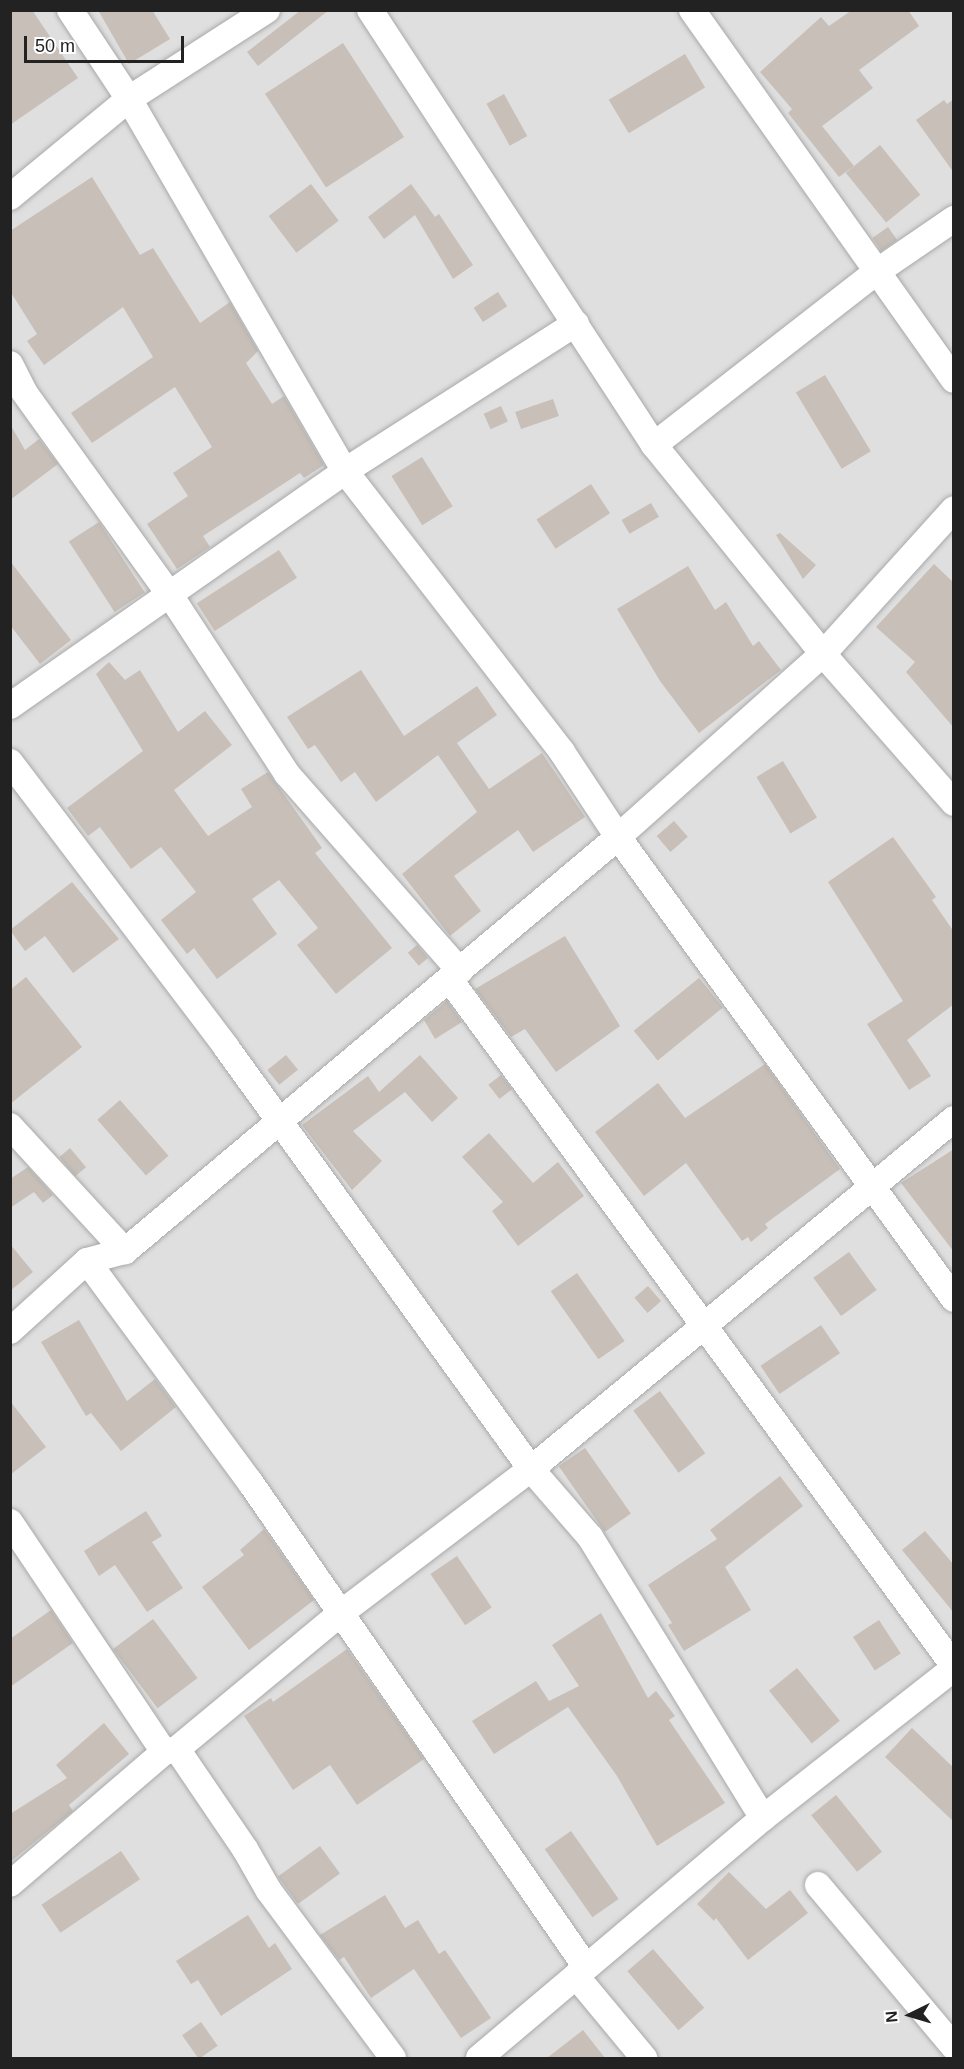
<!DOCTYPE html>
<html>
<head>
<meta charset="utf-8">
<style>
	body { margin:0 }
	#map { position:relative; width:964px; height:2069px; overflow:hidden; background:#f2efe9; font-family:Helvetica,sans-serif }
	div>[style] { position:absolute }
	[style*='--x'] { left:calc(var(--x)*1px); top:calc(var(--y)*1px); width:calc(var(--w)*1px); rotate:calc(var(--a)*1deg) }
	.residential>* { inset:0; background:#e0dfdf; transform-origin:0 0 }
	.building>* { inset:0; background:#c7bfb8; transform-origin:0 0 }
	.roads { filter:drop-shadow(0 0 2px #a9a9a9) drop-shadow(0 0 2px #a9a9a9) }
	.street>* { height:26px; margin:-13px; padding:0 13px; transform-origin:13px; border-radius:13px; background:#fff }
	span { translate:-50% -50%; white-space:nowrap; text-align:center; line-height:1.15; -webkit-text-stroke:4.5px #fff; paint-order:stroke }
	.frame { position:absolute; inset:0; border:12px solid #222; pointer-events:none }
	.north { position:absolute; left:880px; top:1985px; width:60px; height:60px; -webkit-text-stroke:4px #fff; paint-order:stroke; rotate:265deg; font-size:16px; font-weight:700; line-height:24px; text-align:center; color:#222 }
	.north::after { content:''; display:block; margin:auto; width:21px; height:27px; background:#222; clip-path:polygon(50% 0,100% 100%,50% 72%,0 100%) }
	.scale { position:absolute; left:24px; top:36px; width:160px; height:27px; box-sizing:border-box; border:3px solid #222; border-top:0; padding-left:8px; font-size:18px; line-height:21px; white-space:nowrap; color:#222; -webkit-text-stroke:4px #fff; paint-order:stroke }
</style>
</head>
<body>
<div id="map">
	<div class="residential">
		<div style="left:11px;top:11px;width:942px;height:2047px"></div>
	</div>
	<div class="building">
		<div style="clip-path:polygon(10px 10px,32px 10px,78px 78px,10px 125px)"></div>
		<div style="clip-path:polygon(98px 10px,152px 10px,170px 39px,129px 64px)"></div>
		<div style="clip-path:polygon(301px 10px,329px 10px,258px 66px,247px 52px)"></div>
		<div style="clip-path:polygon(852px 10px,908px 10px,919px 26px,859px 70px,873px 88px,822px 126px,854px 166px,839px 177px,788px 113px,792px 109px,760px 72px,821px 17px,829px 26px)"></div>
		<div style="left:343px;top:43px;width:112px;height:93px;rotate:57deg"></div>
		<div style="left:685px;top:54px;width:39px;height:89px;rotate:59deg"></div>
		<div style="left:504px;top:94px;width:48px;height:20px;rotate:61deg"></div>
		<div style="clip-path:polygon(954px 99px,954px 173px,916px 120px,944px 100px,947px 104px)"></div>
		<div style="left:880px;top:145px;width:64px;height:44px;rotate:51deg"></div>
		<div style="clip-path:polygon(92px 177px,140px 255px,153px 248px,200px 323px,230px 302px,258px 351px,246px 363px,272px 404px,284px 396px,324px 465px,304px 478px,300px 473px,203px 536px,210px 547px,177px 569px,147px 524px,188px 496px,173px 473px,212px 447px,175px 387px,92px 443px,71px 413px,153px 357px,123px 307px,44px 365px,27px 341px,37px 334px,10px 291px,10px 231px)"></div>
		<div style="left:311px;top:184px;width:46px;height:53px;rotate:53deg"></div>
		<div style="clip-path:polygon(411px 184px,435px 217px,439px 214px,473px 265px,453px 279px,415px 215px,384px 239px,368px 217px)"></div>
		<div style="left:888px;top:227px;width:16px;height:19px;rotate:55deg"></div>
		<div style="left:498px;top:292px;width:17px;height:29px;rotate:57deg"></div>
		<div style="left:825px;top:375px;width:89px;height:34px;rotate:59deg"></div>
		<div style="left:553px;top:399px;width:18px;height:40px;rotate:71deg"></div>
		<div style="left:501px;top:406px;width:17px;height:19px;rotate:66deg"></div>
		<div style="clip-path:polygon(10px 424px,25px 450px,39px 439px,58px 464px,10px 500px)"></div>
		<div style="left:422px;top:457px;width:58px;height:36px;rotate:58deg"></div>
		<div style="left:591px;top:484px;width:35px;height:65px;rotate:57deg"></div>
		<div style="left:651px;top:503px;width:16px;height:34px;rotate:60deg"></div>
		<div style="left:99px;top:522px;width:84px;height:36px;rotate:57deg"></div>
		<div style="clip-path:polygon(780px 533px,816px 565px,803px 579px,776px 535px)"></div>
		<div style="left:279px;top:550px;width:33px;height:98px;rotate:57deg"></div>
		<div style="clip-path:polygon(10px 561px,71px 640px,40px 664px,10px 625px)"></div>
		<div style="clip-path:polygon(934px 564px,954px 583px,954px 728px,906px 672px,915px 662px,876px 627px)"></div>
		<div style="clip-path:polygon(688px 566px,715px 610px,726px 602px,753px 646px,759px 641px,781px 670px,699px 733px,660px 681px,617px 609px)"></div>
		<div style="clip-path:polygon(109px 662px,125px 680px,140px 670px,178px 732px,205px 711px,232px 745px,174px 790px,208px 836px,252px 807px,241px 789px,268px 772px,322px 848px,315px 853px,392px 948px,336px 994px,297px 945px,318px 928px,279px 880px,252px 899px,277px 934px,217px 979px,194px 948px,187px 954px,161px 920px,196px 892px,161px 847px,131px 869px,100px 827px,88px 836px,67px 808px,143px 751px,96px 674px)"></div>
		<div style="clip-path:polygon(361px 670px,404px 736px,477px 686px,497px 715px,457px 743px,489px 789px,542px 753px,585px 817px,533px 852px,518px 830px,454px 876px,481px 911px,450px 936px,402px 874px,477px 812px,438px 755px,376px 802px,355px 772px,341px 782px,315px 745px,308px 749px,287px 717px)"></div>
		<div style="left:783px;top:761px;width:66px;height:31px;rotate:59deg"></div>
		<div style="left:674px;top:821px;width:21px;height:23px;rotate:49deg"></div>
		<div style="clip-path:polygon(893px 837px,936px 897px,932px 900px,954px 932px,954px 1004px,907px 1040px,931px 1076px,909px 1090px,867px 1024px,903px 1001px,828px 882px)"></div>
		<div style="clip-path:polygon(72px 882px,119px 939px,73px 973px,45px 936px,25px 951px,10px 930px)"></div>
		<div style="clip-path:polygon(565px 936px,620px 1026px,556px 1072px,525px 1029px,511px 1037px,475px 989px)"></div>
		<div style="left:417px;top:945px;width:17px;height:12px;rotate:50deg"></div>
		<div style="clip-path:polygon(26px 977px,82px 1047px,10px 1104px,10px 990px)"></div>
		<div style="left:699px;top:978px;width:38px;height:84px;rotate:51deg"></div>
		<div style="clip-path:polygon(447px 1001px,462px 1022px,435px 1039px,424px 1020px)"></div>
		<div style="left:286px;top:1055px;width:19px;height:24px;rotate:51deg"></div>
		<div style="clip-path:polygon(420px 1055px,458px 1098px,432px 1122px,405px 1092px,353px 1131px,382px 1161px,352px 1190px,302px 1125px,368px 1076px,379px 1092px)"></div>
		<div style="clip-path:polygon(765px 1064px,840px 1169px,765px 1224px,768px 1228px,751px 1242px,748px 1237px,742px 1241px,686px 1163px,644px 1196px,595px 1132px,658px 1083px,685px 1118px)"></div>
		<div style="left:501px;top:1075px;width:18px;height:16px;rotate:52deg"></div>
		<div style="left:120px;top:1100px;width:74px;height:30px;rotate:49deg"></div>
		<div style="clip-path:polygon(489px 1133px,533px 1183px,558px 1162px,584px 1196px,518px 1246px,492px 1211px,503px 1202px,462px 1157px)"></div>
		<div style="left:70px;top:1148px;width:25px;height:14px;rotate:50deg"></div>
		<div style="clip-path:polygon(954px 1149px,954px 1252px,901px 1183px)"></div>
		<div style="clip-path:polygon(28px 1167px,53px 1195px,43px 1203px,34px 1192px,10px 1208px,10px 1179px)"></div>
		<div style="clip-path:polygon(10px 1244px,33px 1272px,10px 1291px)"></div>
		<div style="left:849px;top:1252px;width:47px;height:44px;rotate:54deg"></div>
		<div style="left:577px;top:1273px;width:83px;height:32px;rotate:55deg"></div>
		<div style="left:648px;top:1286px;width:20px;height:18px;rotate:49deg"></div>
		<div style="clip-path:polygon(79px 1320px,127px 1401px,155px 1379px,176px 1407px,121px 1451px,91px 1413px,86px 1416px,41px 1342px)"></div>
		<div style="left:821px;top:1325px;width:34px;height:73px;rotate:56deg"></div>
		<div style="left:660px;top:1391px;width:77px;height:33px;rotate:54deg"></div>
		<div style="clip-path:polygon(10px 1401px,46px 1447px,10px 1475px)"></div>
		<div style="left:585px;top:1448px;width:80px;height:32px;rotate:55deg"></div>
		<div style="clip-path:polygon(780px 1476px,803px 1506px,725px 1567px,751px 1610px,684px 1651px,668px 1625px,672px 1623px,648px 1585px,717px 1539px,710px 1530px)"></div>
		<div style="clip-path:polygon(146px 1511px,162px 1536px,152px 1542px,183px 1588px,147px 1612px,115px 1565px,99px 1576px,84px 1551px)"></div>
		<div style="clip-path:polygon(264px 1529px,314px 1600px,249px 1650px,202px 1587px,244px 1555px,240px 1550px)"></div>
		<div style="clip-path:polygon(925px 1531px,954px 1565px,954px 1613px,902px 1550px)"></div>
		<div style="left:457px;top:1556px;width:62px;height:32px;rotate:56deg"></div>
		<div style="clip-path:polygon(51px 1610px,73px 1643px,10px 1687px,10px 1639px)"></div>
		<div style="clip-path:polygon(601px 1613px,648px 1698px,656px 1691px,675px 1716px,669px 1720px,725px 1803px,657px 1846px,617px 1776px,568px 1707px,494px 1754px,472px 1721px,536px 1681px,549px 1701px,579px 1686px,552px 1645px)"></div>
		<div style="left:153px;top:1619px;width:74px;height:50px;rotate:53deg"></div>
		<div style="left:879px;top:1620px;width:40px;height:31px;rotate:57deg"></div>
		<div style="clip-path:polygon(347px 1649px,424px 1759px,357px 1805px,330px 1765px,293px 1790px,244px 1716px,271px 1698px,273px 1702px)"></div>
		<div style="left:797px;top:1668px;width:68px;height:36px;rotate:51deg"></div>
		<div style="clip-path:polygon(104px 1723px,129px 1754px,69px 1805px,73px 1811px,10px 1862px,10px 1814px,67px 1778px,56px 1765px)"></div>
		<div style="clip-path:polygon(912px 1728px,954px 1768px,954px 1822px,885px 1757px)"></div>
		<div style="left:836px;top:1795px;width:73px;height:32px;rotate:51deg"></div>
		<div style="left:571px;top:1831px;width:83px;height:32px;rotate:55deg"></div>
		<div style="left:320px;top:1846px;width:34px;height:52px;rotate:54deg"></div>
		<div style="left:121px;top:1851px;width:34px;height:96px;rotate:56deg"></div>
		<div style="clip-path:polygon(729px 1872px,766px 1909px,790px 1890px,808px 1913px,748px 1960px,716px 1918px,714px 1921px,697px 1904px)"></div>
		<div style="clip-path:polygon(385px 1895px,405px 1928px,418px 1920px,439px 1954px,445px 1950px,491px 2018px,461px 2038px,414px 1969px,371px 1998px,344px 1957px,339px 1960px,320px 1935px)"></div>
		<div style="clip-path:polygon(248px 1915px,269px 1948px,275px 1943px,292px 1969px,221px 2016px,198px 1980px,191px 1984px,176px 1961px)"></div>
		<div style="left:653px;top:1949px;width:78px;height:34px;rotate:49deg"></div>
		<div style="left:201px;top:2022px;width:29px;height:23px;rotate:55deg"></div>
		<div style="clip-path:polygon(583px 2030px,605px 2058px,547px 2058px)"></div>
	</div>
	<div class="roads">
		<div class="street">
			<div style="--x:70;--y:10;--w:107;--a:56.5"></div>
			<div style="--x:129;--y:99;--w:430;--a:59.9"></div>
			<div style="--x:345;--y:471;--w:274;--a:-32.6"></div>
			<div style="--x:370;--y:10;--w:520;--a:56.86"></div>
			<div style="--x:654;--y:445;--w:269;--a:51"></div>
			<div style="--x:823;--y:654;--w:198;--a:48.7"></div>
			<div style="--x:692;--y:10;--w:453;--a:54.7"></div>
			<div style="--x:10;--y:197;--w:154;--a:-39.5"></div>
			<div style="--x:129;--y:99;--w:164;--a:-32.8"></div>
			<div style="--x:10;--y:364;--w:31;--a:63"></div>
			<div style="--x:24;--y:392;--w:250;--a:54.3"></div>
			<div style="--x:170;--y:595;--w:214;--a:56.8"></div>
			<div style="--x:287;--y:774;--w:262;--a:48.7"></div>
			<div style="--x:654;--y:445;--w:280;--a:-37.9"></div>
			<div style="--x:875;--y:273;--w:96;--a:-34.4"></div>
			<div style="--x:10;--y:706;--w:409;--a:-35"></div>
			<div style="--x:345;--y:471;--w:355;--a:52.3"></div>
			<div style="--x:562;--y:752;--w:102;--a:56.6"></div>
			<div style="--x:618;--y:837;--w:571;--a:53.97"></div>
			<div style="--x:10;--y:762;--w:358;--a:52.8"></div>
			<div style="--x:226;--y:1047;--w:521;--a:54.14"></div>
			<div style="--x:531;--y:1469;--w:90;--a:49.1"></div>
			<div style="--x:590;--y:1537;--w:330;--a:58.4"></div>
			<div style="--x:450;--y:980;--w:851;--a:53.7"></div>
			<div style="--x:10;--y:1126;--w:170;--a:47.4"></div>
			<div style="--x:87;--y:1261;--w:275;--a:53.6"></div>
			<div style="--x:250;--y:1482;--w:590;--a:55.29"></div>
			<div style="--x:10;--y:1331;--w:104;--a:-42.3"></div>
			<div style="--x:87;--y:1261;--w:39;--a:-15"></div>
			<div style="--x:125;--y:1251;--w:644;--a:-40.02"></div>
			<div style="--x:618;--y:837;--w:275;--a:-41.8"></div>
			<div style="--x:823;--y:654;--w:195;--a:-47.9"></div>
			<div style="--x:10;--y:1522;--w:277;--a:56.2"></div>
			<div style="--x:177;--y:1749;--w:121;--a:55.8"></div>
			<div style="--x:245;--y:1849;--w:48;--a:60.3"></div>
			<div style="--x:269;--y:1891;--w:208;--a:53.4"></div>
			<div style="--x:10;--y:1884;--w:203;--a:-40.6"></div>
			<div style="--x:164;--y:1752;--w:13;--a:-13"></div>
			<div style="--x:177;--y:1749;--w:213;--a:-39.7"></div>
			<div style="--x:341;--y:1613;--w:238;--a:-37.2"></div>
			<div style="--x:531;--y:1469;--w:549;--a:-39.61"></div>
			<div style="--x:818;--y:1885;--w:212;--a:50"></div>
			<div style="--x:576;--y:1976;--w:107;--a:50.3"></div>
			<div style="--x:479;--y:2058;--w:372;--a:-40.2"></div>
			<div style="--x:763;--y:1818;--w:243;--a:-38.1"></div>
		</div>
	</div>
	<div class="frame"></div>
	<div class="north">N</div>
	<div class="scale">50 m</div>
</div>
</body>
</html>
